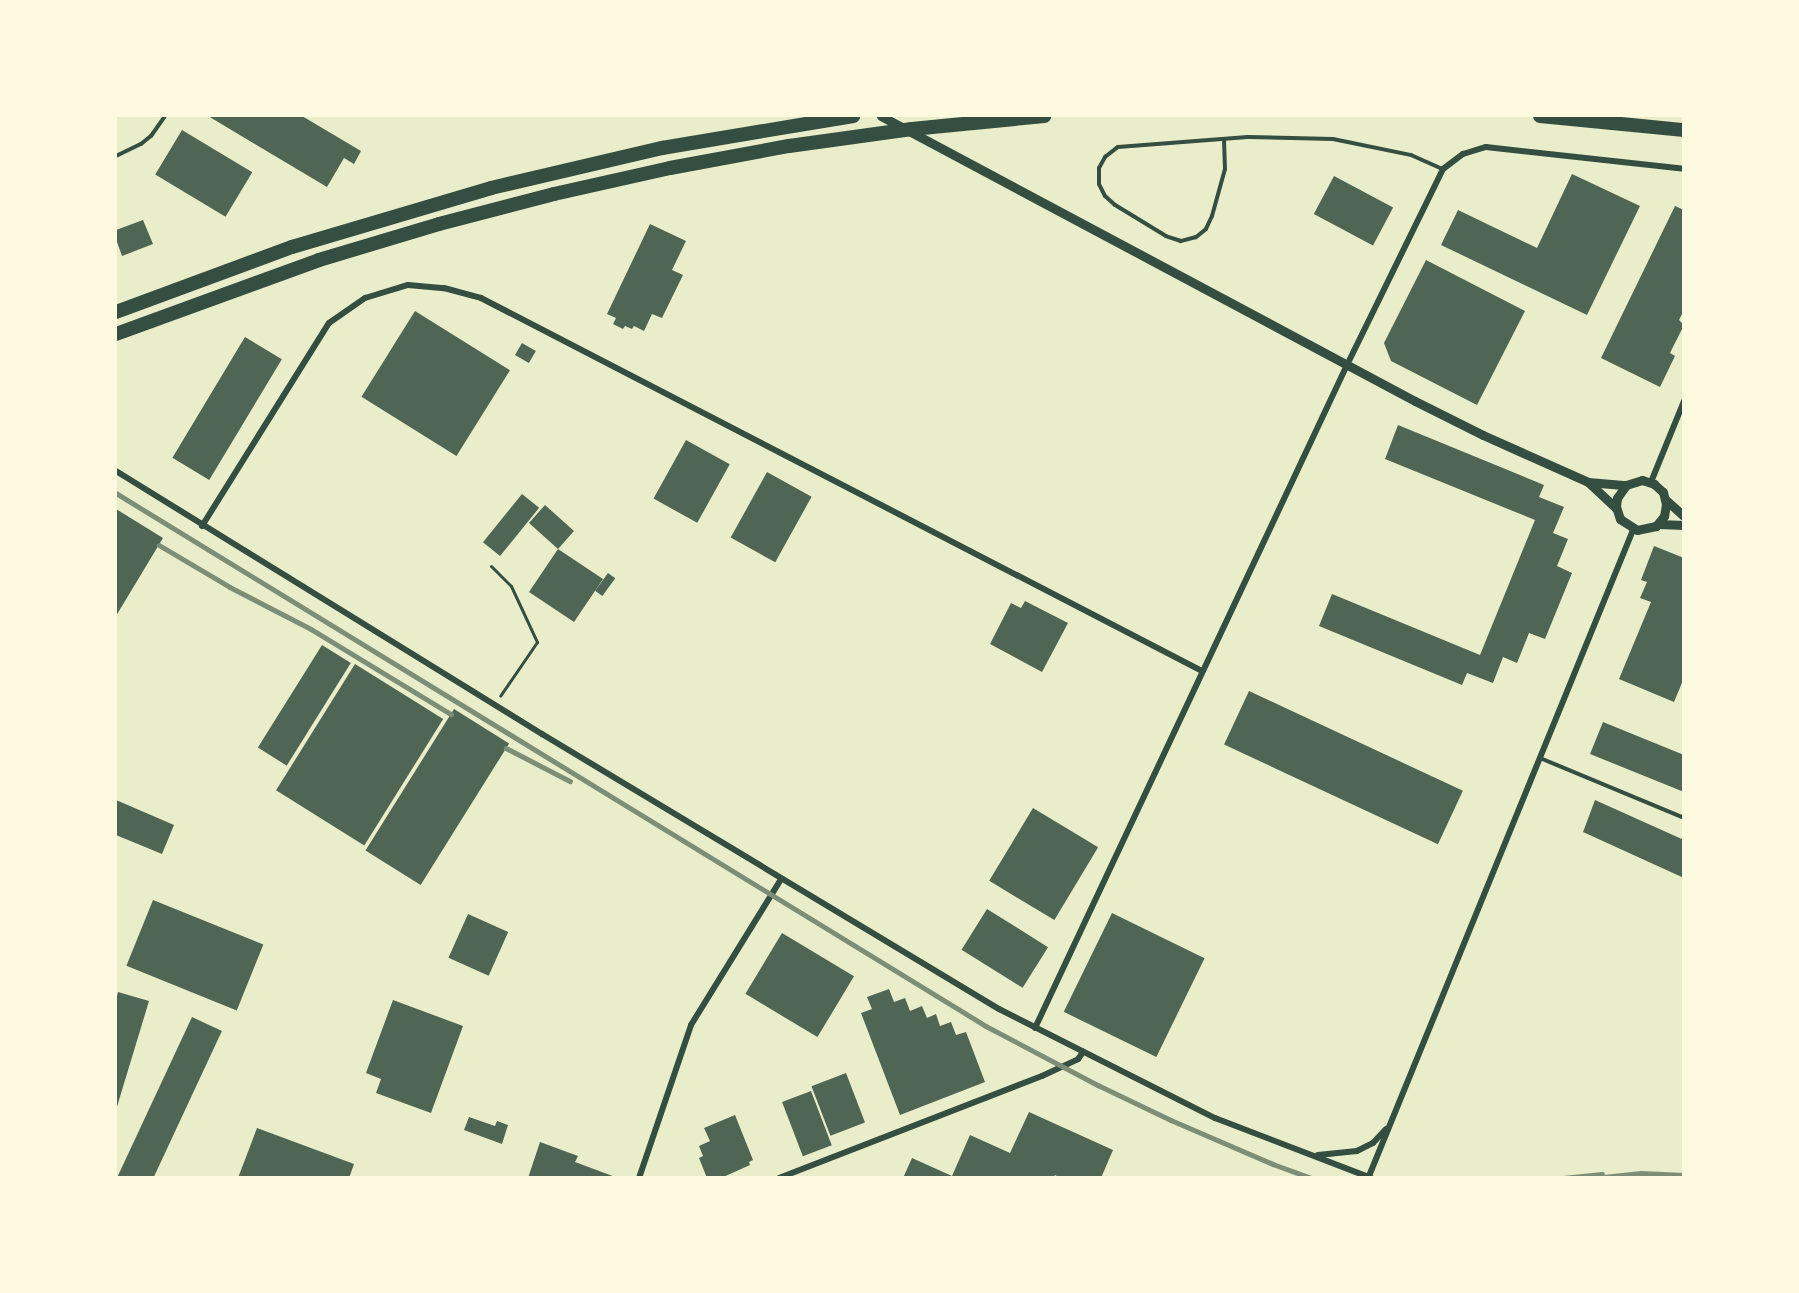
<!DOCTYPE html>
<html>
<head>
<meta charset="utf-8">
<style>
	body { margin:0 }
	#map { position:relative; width:1799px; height:1293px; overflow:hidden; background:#e9edc9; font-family:Jost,sans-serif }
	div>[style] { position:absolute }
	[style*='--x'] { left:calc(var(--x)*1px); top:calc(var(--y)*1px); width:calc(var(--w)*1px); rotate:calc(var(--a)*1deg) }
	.building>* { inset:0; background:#4f6655; transform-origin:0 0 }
	.path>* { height:3px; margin:-1.5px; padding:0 1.5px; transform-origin:1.5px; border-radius:1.5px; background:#344e41 }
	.service>* { height:4px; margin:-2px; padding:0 2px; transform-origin:2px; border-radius:2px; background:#344e41 }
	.minor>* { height:6px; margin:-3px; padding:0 3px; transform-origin:3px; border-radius:3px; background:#344e41 }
	.tertiary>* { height:9px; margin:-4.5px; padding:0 4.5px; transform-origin:4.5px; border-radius:4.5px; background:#344e41 }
	.motorway>* { height:14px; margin:-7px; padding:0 7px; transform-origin:7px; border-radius:7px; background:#344e41 }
	.rail>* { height:4.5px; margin:-2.25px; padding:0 2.25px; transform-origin:2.25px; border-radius:2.25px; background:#7c8e77 }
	span { translate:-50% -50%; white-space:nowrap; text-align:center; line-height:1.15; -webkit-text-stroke:4.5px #fefae0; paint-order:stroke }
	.frame { position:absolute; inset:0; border:117px solid #fefae0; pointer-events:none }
</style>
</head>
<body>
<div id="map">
	<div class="building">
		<div style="clip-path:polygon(208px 116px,302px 116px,361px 151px,354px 164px,344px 158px,327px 187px)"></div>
		<div style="left:182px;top:130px;width:82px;height:52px;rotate:31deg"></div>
		<div style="clip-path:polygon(1572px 174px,1640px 206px,1587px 315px,1441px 245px,1458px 210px,1537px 248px)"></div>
		<div style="left:1334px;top:176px;width:67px;height:43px;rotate:28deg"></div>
		<div style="clip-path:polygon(1675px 206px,1684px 210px,1684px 310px,1679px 320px,1684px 325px,1670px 353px,1675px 356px,1660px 387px,1601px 358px)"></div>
		<div style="clip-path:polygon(143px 220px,153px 244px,122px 256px,116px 239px,116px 230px)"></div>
		<div style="clip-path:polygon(650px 224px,686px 241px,672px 270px,683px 275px,662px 318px,652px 314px,644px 331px,634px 326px,632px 329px,625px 326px,623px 329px,613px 324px,616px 318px,607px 314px)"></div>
		<div style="clip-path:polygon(1426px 260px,1525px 311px,1477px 405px,1391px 361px,1384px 343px)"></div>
		<div style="left:415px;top:311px;width:112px;height:101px;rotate:32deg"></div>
		<div style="left:245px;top:337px;width:43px;height:141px;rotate:31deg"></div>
		<div style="left:522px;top:343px;width:16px;height:14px;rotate:30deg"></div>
		<div style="clip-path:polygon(1398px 425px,1544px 485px,1539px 497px,1564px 507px,1553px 533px,1568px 539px,1557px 566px,1572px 573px,1545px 639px,1529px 633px,1517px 663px,1503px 657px,1493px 683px,1467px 673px,1462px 685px,1319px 626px,1332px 594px,1480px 655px,1535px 520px,1385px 459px)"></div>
		<div style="left:686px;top:440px;width:50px;height:67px;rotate:29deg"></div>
		<div style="left:767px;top:472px;width:51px;height:75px;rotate:29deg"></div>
		<div style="left:522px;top:494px;width:22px;height:62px;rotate:39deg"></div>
		<div style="clip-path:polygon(545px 505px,574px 531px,558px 549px,603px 579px,574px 622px,529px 592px,558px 549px,529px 523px)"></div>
		<div style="clip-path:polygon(116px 509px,163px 538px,116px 616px)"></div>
		<div style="clip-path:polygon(1654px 546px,1684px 558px,1684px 678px,1674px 702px,1619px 679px,1651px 602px,1640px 598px,1647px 582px,1641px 580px)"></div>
		<div style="left:608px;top:573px;width:9px;height:22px;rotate:36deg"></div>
		<div style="clip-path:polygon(1025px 601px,1068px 623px,1042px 672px,990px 644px,1011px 603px,1021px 608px)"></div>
		<div style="left:322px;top:645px;width:34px;height:121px;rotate:32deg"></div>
		<div style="left:355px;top:664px;width:104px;height:149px;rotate:32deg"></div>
		<div style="left:1249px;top:691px;width:236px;height:59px;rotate:25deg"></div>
		<div style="left:454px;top:709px;width:65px;height:167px;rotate:32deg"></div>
		<div style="clip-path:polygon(1603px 722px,1684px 755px,1684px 792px,1590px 754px)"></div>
		<div style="clip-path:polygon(116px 800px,174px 825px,162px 854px,116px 835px)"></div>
		<div style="clip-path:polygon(1595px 800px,1684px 840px,1684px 878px,1583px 832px)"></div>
		<div style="left:1033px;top:808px;width:76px;height:85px;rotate:31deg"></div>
		<div style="left:153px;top:900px;width:119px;height:71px;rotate:22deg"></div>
		<div style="left:987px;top:909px;width:72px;height:48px;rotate:32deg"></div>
		<div style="left:1112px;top:913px;width:103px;height:110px;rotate:26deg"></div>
		<div style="left:468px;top:914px;width:44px;height:48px;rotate:24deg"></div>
		<div style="left:782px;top:933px;width:84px;height:71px;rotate:31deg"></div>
		<div style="clip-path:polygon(889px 989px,894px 1002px,905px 998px,910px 1011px,922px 1006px,927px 1018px,936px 1014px,940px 1026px,951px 1022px,956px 1035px,966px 1032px,985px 1082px,900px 1115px,861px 1013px,872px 1009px,867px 997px)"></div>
		<div style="clip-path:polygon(118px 992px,149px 1001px,116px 1110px,116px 1000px)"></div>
		<div style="clip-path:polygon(393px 1000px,463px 1026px,431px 1113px,376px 1093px,381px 1079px,366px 1073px)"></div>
		<div style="left:192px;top:1017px;width:33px;height:176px;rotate:25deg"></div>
		<div style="left:846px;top:1073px;width:53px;height:37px;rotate:69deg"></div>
		<div style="left:811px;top:1091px;width:58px;height:31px;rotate:69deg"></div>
		<div style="clip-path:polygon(1029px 1112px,1113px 1150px,1101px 1178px,1060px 1178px,1055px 1175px,1053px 1178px,903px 1178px,912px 1158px,952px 1176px,970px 1135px,1010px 1153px)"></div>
		<div style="clip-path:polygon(735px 1115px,753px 1160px,749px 1162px,750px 1165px,721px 1178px,707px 1178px,699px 1158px,703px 1156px,699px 1146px,710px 1141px,704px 1128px)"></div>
		<div style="clip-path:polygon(469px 1117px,495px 1126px,497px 1121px,508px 1125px,502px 1144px,464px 1130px)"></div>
		<div style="clip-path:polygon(257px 1128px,354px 1164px,349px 1178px,238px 1178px)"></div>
		<div style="clip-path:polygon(540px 1142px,578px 1156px,575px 1162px,618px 1178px,528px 1178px)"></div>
	</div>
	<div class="path">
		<div style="--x:491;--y:566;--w:28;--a:45"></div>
		<div style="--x:511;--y:586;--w:62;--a:65.1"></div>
		<div style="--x:537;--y:642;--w:65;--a:124.4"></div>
	</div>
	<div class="service">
		<div style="--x:1224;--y:140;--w:29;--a:88"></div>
		<div style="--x:1225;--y:169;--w:49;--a:105.5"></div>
		<div style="--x:1212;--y:216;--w:14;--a:115"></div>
		<div style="--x:1206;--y:229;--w:13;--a:141"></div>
		<div style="--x:1196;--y:237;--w:16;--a:165"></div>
		<div style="--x:1181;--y:241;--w:16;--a:-162"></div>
		<div style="--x:1166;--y:236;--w:60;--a:-148.7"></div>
		<div style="--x:1115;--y:205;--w:13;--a:-138"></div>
		<div style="--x:1105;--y:196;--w:13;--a:-117"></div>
		<div style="--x:1099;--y:184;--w:16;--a:-90"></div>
		<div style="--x:1099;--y:168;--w:13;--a:-61"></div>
		<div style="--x:1105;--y:157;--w:16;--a:-38"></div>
		<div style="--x:1118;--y:147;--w:130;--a:-4.4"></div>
		<div style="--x:1248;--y:137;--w:85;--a:1.3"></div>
		<div style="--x:1333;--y:139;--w:80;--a:11.6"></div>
		<div style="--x:1411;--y:155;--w:35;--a:24"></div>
		<div style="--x:116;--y:156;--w:28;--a:-26"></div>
		<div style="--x:141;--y:144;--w:13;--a:-39"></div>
		<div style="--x:151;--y:136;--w:24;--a:-55"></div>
		<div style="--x:1540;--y:758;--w:156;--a:22.6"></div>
	</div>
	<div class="minor">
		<div style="--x:116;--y:471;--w:501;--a:31.69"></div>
		<div style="--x:542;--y:734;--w:533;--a:31.04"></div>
		<div style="--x:999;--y:1009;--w:242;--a:26.8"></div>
		<div style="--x:1215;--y:1118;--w:167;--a:21"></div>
		<div style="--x:1651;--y:482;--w:87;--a:-67.8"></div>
		<div style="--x:202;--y:526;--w:239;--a:-58"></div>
		<div style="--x:329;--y:323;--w:44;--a:-34.8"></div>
		<div style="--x:365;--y:298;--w:45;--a:-16.8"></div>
		<div style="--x:408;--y:285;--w:36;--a:5"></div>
		<div style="--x:444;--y:288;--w:38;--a:15"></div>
		<div style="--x:481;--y:298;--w:812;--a:27.35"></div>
		<div style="--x:1035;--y:1028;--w:733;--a:-64.8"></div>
		<div style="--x:1347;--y:365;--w:218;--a:-63.9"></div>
		<div style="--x:1443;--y:169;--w:25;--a:-37"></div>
		<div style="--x:1463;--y:154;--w:24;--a:-17"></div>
		<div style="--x:1486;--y:147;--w:199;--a:6.3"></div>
		<div style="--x:1318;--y:1155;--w:39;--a:-6"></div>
		<div style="--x:1357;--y:1151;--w:18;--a:-27"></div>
		<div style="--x:1373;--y:1143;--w:19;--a:-47"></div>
		<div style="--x:1369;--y:1176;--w:698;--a:-67.77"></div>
		<div style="--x:639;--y:1178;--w:162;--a:-71.2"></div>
		<div style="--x:691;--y:1025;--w:172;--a:-58.3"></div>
		<div style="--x:779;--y:1178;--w:282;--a:-21.2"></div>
		<div style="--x:1042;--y:1076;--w:40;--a:-25"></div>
		<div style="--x:1078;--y:1059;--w:9;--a:-54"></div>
	</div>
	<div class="tertiary">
		<div style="--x:881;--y:116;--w:605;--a:28.09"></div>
		<div style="--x:1415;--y:401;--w:76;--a:26.6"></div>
		<div style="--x:1483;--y:435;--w:115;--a:24.1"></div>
		<div style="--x:1588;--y:482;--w:38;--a:43"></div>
		<div style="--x:1588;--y:482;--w:38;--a:5"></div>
		<div style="--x:1626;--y:485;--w:17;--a:-17"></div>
		<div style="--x:1642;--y:480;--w:13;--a:18"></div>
		<div style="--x:1654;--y:484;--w:12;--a:42"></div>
		<div style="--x:1663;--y:492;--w:12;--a:76"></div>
		<div style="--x:1666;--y:504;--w:12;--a:99"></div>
		<div style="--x:1664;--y:516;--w:13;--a:129"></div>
		<div style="--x:1656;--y:526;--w:19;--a:168"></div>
		<div style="--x:1637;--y:530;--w:20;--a:-147"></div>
		<div style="--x:1620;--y:519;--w:13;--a:-108"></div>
		<div style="--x:1616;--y:507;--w:9;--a:-84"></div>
		<div style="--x:1617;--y:498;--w:16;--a:-55"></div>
		<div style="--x:1666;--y:500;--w:24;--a:42"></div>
		<div style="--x:1658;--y:524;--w:26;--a:2"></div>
	</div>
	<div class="motorway">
		<div style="--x:1540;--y:116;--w:145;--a:5.6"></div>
		<div style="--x:116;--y:312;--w:188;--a:-20.3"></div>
		<div style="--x:292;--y:247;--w:208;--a:-16.5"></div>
		<div style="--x:491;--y:188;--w:176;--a:-13.2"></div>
		<div style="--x:662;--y:148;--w:194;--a:-9.5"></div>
		<div style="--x:116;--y:334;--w:216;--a:-20"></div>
		<div style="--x:319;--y:260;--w:125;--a:-16.7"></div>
		<div style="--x:439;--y:224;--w:119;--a:-14.6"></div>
		<div style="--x:554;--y:194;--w:119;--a:-12.6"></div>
		<div style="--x:670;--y:168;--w:121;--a:-10.5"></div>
		<div style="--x:789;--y:146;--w:124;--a:-7.9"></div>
		<div style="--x:912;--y:129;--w:133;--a:-5.6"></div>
	</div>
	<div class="rail">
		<div style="--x:116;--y:493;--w:1020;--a:31.49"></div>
		<div style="--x:986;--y:1026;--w:127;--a:27.8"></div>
		<div style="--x:1098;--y:1085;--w:81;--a:25.6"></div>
		<div style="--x:1171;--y:1120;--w:111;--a:23.3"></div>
		<div style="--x:1273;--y:1164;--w:40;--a:20.2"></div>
		<div style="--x:159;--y:545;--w:82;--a:30.6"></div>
		<div style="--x:230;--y:587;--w:91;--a:27.4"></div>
		<div style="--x:311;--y:629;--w:164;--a:31.3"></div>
		<div style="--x:506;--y:748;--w:72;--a:27.3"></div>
		<div style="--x:1563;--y:1178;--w:39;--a:-6"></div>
		<div style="--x:1594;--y:1178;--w:47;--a:-6.1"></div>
		<div style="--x:1641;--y:1173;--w:43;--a:2.7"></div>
	</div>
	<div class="frame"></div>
</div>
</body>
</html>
